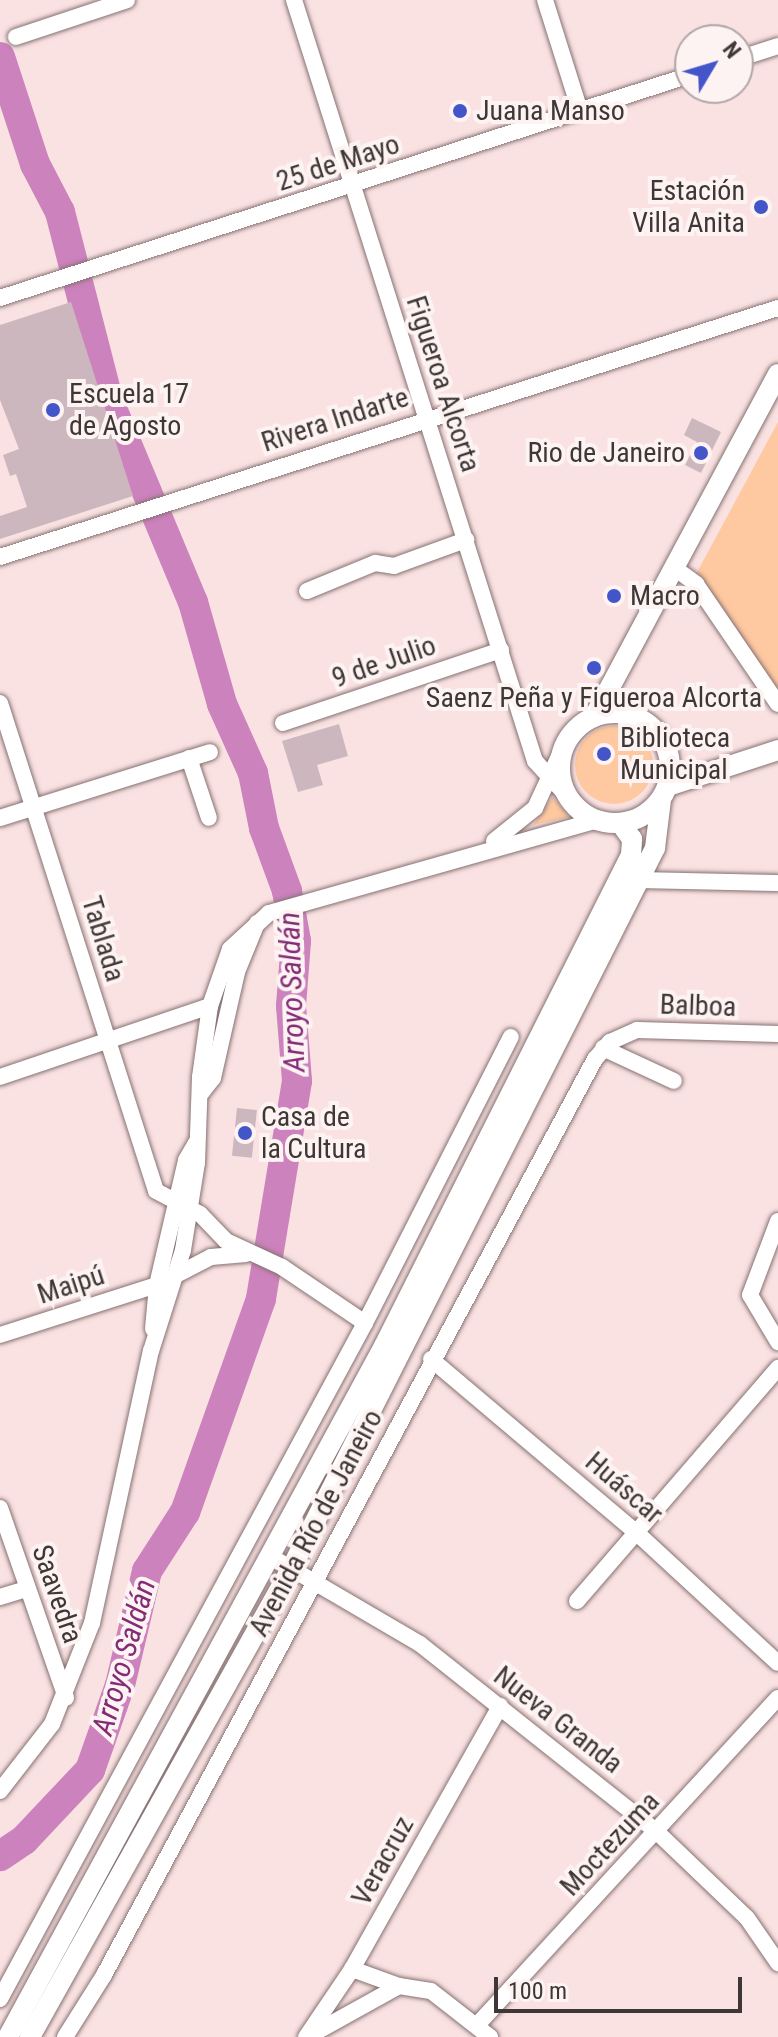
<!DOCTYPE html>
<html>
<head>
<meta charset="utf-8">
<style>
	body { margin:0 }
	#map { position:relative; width:778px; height:2037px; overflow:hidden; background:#fae2e2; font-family:"Roboto Condensed",sans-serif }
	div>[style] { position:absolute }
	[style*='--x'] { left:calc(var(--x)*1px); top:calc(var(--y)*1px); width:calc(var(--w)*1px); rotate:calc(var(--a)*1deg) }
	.green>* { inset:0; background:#fec8a0 }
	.round { border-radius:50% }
	.river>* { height:30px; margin:-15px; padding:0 15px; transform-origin:15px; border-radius:15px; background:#cc82bd }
	.building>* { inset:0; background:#cdb7be; transform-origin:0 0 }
	.roads { filter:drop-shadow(0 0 2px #867172) drop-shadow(0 0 2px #867172) }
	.minor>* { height:16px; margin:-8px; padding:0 8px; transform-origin:8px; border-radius:8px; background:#fff }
	.major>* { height:20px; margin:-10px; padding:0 10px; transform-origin:10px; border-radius:10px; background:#fff }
	.major>.ring { margin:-10px; padding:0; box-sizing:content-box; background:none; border:20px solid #fff; border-radius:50% }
	.dots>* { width:22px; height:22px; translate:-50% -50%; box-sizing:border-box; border:4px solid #fdf3f3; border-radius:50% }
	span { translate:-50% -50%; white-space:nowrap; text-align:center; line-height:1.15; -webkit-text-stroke:8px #fdf3f3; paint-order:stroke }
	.poi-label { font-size:28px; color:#3f3636 }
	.left { translate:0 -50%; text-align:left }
	.right { translate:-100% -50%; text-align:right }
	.street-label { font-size:28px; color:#3f3636 }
	.water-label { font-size:30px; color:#832c76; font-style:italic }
	.north { position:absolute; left:674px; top:24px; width:80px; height:80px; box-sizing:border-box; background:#fdf3f3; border:2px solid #b1a7a7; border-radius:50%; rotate:52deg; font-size:22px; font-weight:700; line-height:32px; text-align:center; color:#3f3636 }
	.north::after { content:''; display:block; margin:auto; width:28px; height:36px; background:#4355c9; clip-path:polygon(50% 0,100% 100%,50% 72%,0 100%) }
	.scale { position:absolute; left:494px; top:1977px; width:248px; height:36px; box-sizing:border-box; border:4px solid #3f3636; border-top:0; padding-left:10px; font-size:24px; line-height:28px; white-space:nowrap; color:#3f3636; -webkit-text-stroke:6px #fdf3f3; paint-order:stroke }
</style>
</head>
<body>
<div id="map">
	<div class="green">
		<div style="clip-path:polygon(778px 422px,778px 699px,694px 578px)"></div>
		<div class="round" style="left:575px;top:726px;width:78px;height:78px"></div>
		<div style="clip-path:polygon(553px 797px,569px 817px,533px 825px)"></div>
	</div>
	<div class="river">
		<div style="--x:0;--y:57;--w:113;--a:71.9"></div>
		<div style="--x:35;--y:164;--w:54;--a:62.5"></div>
		<div style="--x:60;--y:212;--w:193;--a:75.6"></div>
		<div style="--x:108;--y:399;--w:220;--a:67.3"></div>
		<div style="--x:193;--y:602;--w:106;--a:74.1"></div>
		<div style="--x:222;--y:704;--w:76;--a:65.8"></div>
		<div style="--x:253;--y:773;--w:56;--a:78.7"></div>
		<div style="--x:264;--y:828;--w:67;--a:69.9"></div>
		<div style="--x:287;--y:891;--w:51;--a:79.8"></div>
		<div style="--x:296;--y:941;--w:65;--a:94.4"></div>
		<div style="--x:291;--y:1006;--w:75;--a:85.4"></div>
		<div style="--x:297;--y:1081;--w:221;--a:99.4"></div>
		<div style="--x:261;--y:1299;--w:226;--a:109.6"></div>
		<div style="--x:185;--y:1512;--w:70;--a:122.8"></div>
		<div style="--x:147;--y:1571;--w:117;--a:103.3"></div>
		<div style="--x:120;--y:1685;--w:90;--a:109.4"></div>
		<div style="--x:90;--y:1770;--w:96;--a:133.3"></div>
		<div style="--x:24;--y:1840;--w:29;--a:146"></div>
	</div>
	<div class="building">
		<div style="clip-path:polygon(71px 302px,133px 496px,0 539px,0 516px,27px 507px,16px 474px,10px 476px,3px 455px,19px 449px,0 400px,0 325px)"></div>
		<div style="clip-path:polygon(692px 418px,721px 432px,701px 473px,685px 465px,697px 442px,684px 435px)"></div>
		<div style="clip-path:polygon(339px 724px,348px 756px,317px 765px,323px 785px,298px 792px,282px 741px)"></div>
		<div style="left:237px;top:1108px;width:20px;height:48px;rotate:6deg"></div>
	</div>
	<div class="roads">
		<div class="minor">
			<div style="--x:294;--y:0;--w:798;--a:72.43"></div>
			<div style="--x:535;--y:761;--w:50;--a:47.4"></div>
			<div style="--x:545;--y:0;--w:116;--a:72.5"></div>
			<div style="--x:16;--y:37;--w:117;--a:-18.4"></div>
			<div style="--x:738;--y:59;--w:42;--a:-18"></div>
			<div style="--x:0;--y:298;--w:725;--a:-17.91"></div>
			<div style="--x:0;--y:557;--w:817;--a:-17.75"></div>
			<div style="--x:673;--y:567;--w:29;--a:36"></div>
			<div style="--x:696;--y:584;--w:145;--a:55.7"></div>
			<div style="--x:307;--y:591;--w:74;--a:-22.4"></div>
			<div style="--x:375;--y:563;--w:19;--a:9"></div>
			<div style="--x:394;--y:566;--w:77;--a:-19.9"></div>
			<div style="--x:0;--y:703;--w:512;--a:72.27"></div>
			<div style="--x:156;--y:1191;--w:50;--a:27.6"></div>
			<div style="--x:200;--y:1214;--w:37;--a:46"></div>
			<div style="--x:226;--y:1241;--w:62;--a:24.9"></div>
			<div style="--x:282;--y:1267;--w:100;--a:34"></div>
			<div style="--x:283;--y:723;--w:230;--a:-18.5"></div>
			<div style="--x:189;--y:758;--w:63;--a:71.6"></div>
			<div style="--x:0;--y:818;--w:220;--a:-17.4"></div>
			<div style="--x:494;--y:841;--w:53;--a:-38.8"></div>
			<div style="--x:535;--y:808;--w:57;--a:-65.2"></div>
			<div style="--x:636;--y:880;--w:142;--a:1.2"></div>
			<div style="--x:603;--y:1048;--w:78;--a:24.9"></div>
			<div style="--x:0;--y:1077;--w:222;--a:-18.7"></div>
			<div style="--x:202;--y:1092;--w:18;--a:-52"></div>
			<div style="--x:213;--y:1078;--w:109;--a:-77.2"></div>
			<div style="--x:237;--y:972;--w:53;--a:-67.8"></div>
			<div style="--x:778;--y:1221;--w:79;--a:110.7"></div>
			<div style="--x:750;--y:1295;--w:55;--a:59.2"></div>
			<div style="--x:153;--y:1329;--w:44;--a:-84.8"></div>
			<div style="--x:157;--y:1285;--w:128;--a:-76.9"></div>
			<div style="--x:186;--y:1160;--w:20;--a:-60"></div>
			<div style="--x:0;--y:1335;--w:165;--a:-17.7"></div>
			<div style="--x:157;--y:1285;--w:61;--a:-27.4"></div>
			<div style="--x:211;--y:1257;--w:35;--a:-5"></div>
			<div style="--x:431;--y:1359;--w:271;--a:40.2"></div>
			<div style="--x:638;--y:1534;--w:190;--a:42.7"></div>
			<div style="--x:0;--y:1508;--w:201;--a:70.8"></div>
			<div style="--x:273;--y:1558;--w:170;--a:30.3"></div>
			<div style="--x:420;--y:1644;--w:303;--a:38.4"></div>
			<div style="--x:657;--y:1832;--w:124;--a:43.7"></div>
			<div style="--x:747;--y:1918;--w:55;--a:55.4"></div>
			<div style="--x:0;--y:1597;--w:27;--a:-17"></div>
			<div style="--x:577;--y:1601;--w:308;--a:-49.2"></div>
			<div style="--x:0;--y:1791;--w:85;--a:-52.2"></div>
			<div style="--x:52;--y:1724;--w:109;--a:-68.4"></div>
			<div style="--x:92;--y:1623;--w:278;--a:-77.8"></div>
			<div style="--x:151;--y:1351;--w:106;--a:-72.4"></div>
			<div style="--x:183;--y:1250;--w:88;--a:-80.9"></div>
			<div style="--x:197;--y:1163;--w:86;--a:-88"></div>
			<div style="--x:200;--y:1077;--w:72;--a:-82"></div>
			<div style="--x:210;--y:1006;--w:60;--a:-70.7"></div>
			<div style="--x:230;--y:949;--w:53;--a:-42.7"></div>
			<div style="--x:269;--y:913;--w:341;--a:-15.8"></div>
			<div style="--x:352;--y:1969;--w:50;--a:19.9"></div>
			<div style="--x:0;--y:1999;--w:768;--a:-61.63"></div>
			<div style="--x:365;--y:1323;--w:321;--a:-63"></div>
			<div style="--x:478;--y:2024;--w:443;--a:-47.4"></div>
			<div style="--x:309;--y:2036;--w:103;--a:-29.1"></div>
			<div style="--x:399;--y:1986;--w:32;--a:9"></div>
			<div style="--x:431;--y:1991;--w:75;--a:37.9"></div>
			<div style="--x:65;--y:2037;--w:73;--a:-57.8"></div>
			<div style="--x:104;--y:1975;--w:1039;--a:-61.81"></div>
			<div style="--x:595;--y:1059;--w:23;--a:-49"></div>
			<div style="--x:610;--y:1042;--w:30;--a:-24"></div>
			<div style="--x:637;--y:1030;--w:141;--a:1.6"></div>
			<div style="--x:306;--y:2037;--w:82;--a:-55.9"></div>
			<div style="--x:352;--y:1969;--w:302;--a:-60.6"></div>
		</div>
		<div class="major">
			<div class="ring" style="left:560px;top:713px;width:90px;height:90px"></div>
			<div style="--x:594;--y:717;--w:389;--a:-61.8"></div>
			<div style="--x:668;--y:786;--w:116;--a:-18.1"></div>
			<div style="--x:8;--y:2037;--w:787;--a:-61.45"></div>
			<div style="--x:384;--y:1346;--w:550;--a:-63.3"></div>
			<div style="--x:631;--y:855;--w:16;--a:-86"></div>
			<div style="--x:632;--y:839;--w:19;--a:-126"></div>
			<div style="--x:30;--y:2037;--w:536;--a:-60.85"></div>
			<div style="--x:291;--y:1569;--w:808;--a:-63.21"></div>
			<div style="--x:655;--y:848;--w:48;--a:-82.9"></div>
		</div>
	</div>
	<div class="dots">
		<div style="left:460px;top:111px;background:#4355c9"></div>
		<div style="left:761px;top:207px;background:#4355c9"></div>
		<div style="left:53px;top:410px;background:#4355c9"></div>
		<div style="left:701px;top:453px;background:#4355c9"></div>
		<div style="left:614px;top:596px;background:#4355c9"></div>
		<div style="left:594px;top:668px;background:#4355c9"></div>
		<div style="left:604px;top:754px;background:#4355c9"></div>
		<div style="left:245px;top:1133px;background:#4355c9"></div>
	</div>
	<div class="poi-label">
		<span class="left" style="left:476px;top:111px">Juana Manso</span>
		<span class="right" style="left:745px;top:207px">Estación<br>Villa Anita</span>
		<span class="left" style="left:69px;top:410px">Escuela 17<br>de Agosto</span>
		<span class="right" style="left:685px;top:453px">Rio de Janeiro</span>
		<span class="left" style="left:630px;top:596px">Macro</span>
		<span style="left:594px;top:698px">Saenz Peña y Figueroa Alcorta</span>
		<span class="left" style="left:620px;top:754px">Biblioteca<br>Municipal</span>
		<span class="left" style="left:261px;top:1133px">Casa de<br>la Cultura</span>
	</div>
	<div class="street-label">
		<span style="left:338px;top:163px;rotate:-18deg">25 de Mayo</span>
		<span style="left:443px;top:384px;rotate:72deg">Figueroa Alcorta</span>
		<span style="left:335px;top:420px;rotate:-18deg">Rivera Indarte</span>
		<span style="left:384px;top:662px;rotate:-19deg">9 de Julio</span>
		<span style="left:103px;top:939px;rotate:73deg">Tablada</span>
		<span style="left:698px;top:1006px;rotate:2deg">Balboa</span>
		<span style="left:71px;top:1285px;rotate:-18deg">Maipú</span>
		<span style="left:624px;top:1488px;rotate:41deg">Huáscar</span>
		<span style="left:316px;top:1523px;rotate:-62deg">Avenida Río de Janeiro</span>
		<span style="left:57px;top:1594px;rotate:71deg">Saavedra</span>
		<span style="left:558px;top:1720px;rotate:38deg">Nueva Granda</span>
		<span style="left:610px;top:1844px;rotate:-47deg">Moctezuma</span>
		<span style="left:383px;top:1861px;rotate:-61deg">Veracruz</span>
	</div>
	<div class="water-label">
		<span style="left:292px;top:992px;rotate:-92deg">Arroyo Saldán</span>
		<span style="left:124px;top:1657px;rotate:-74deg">Arroyo Saldán</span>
	</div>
	<div class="north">N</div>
	<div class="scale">100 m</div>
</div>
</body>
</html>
